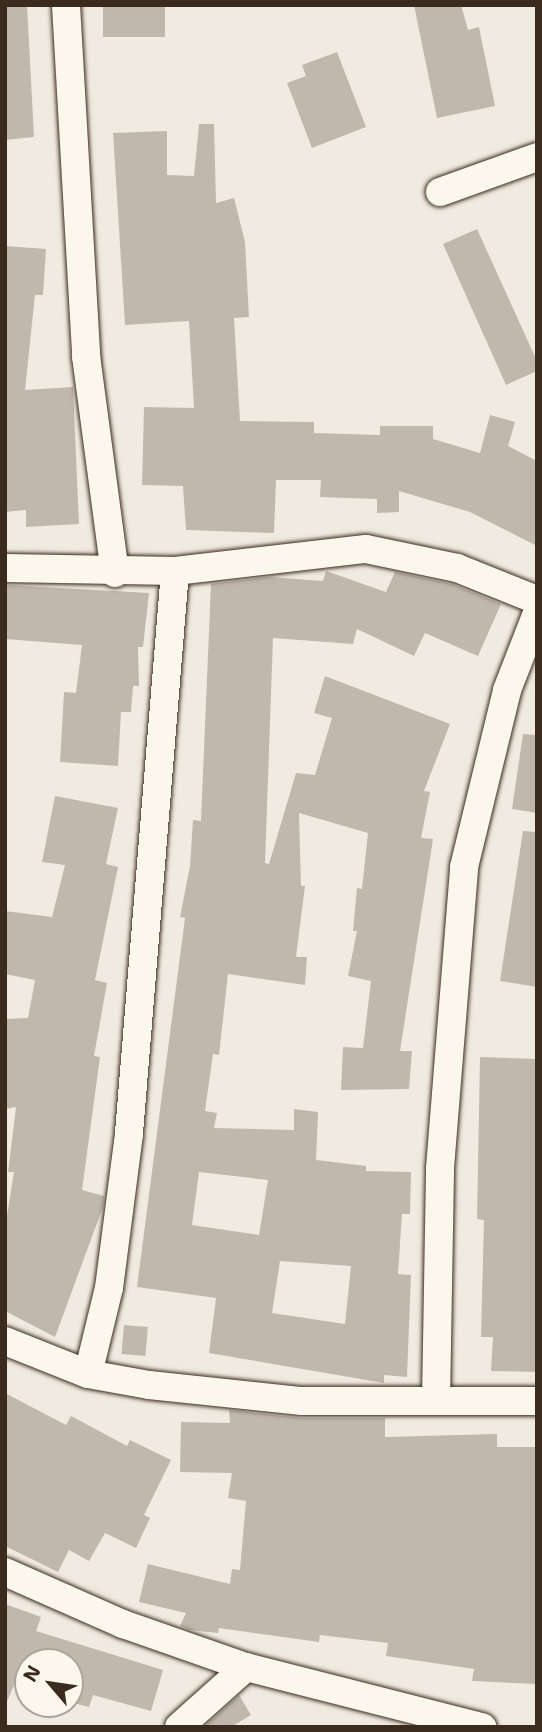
<!DOCTYPE html>
<html>
<head>
<meta charset="utf-8">
<style>
	body { margin:0 }
	#map { position:relative; width:542px; height:1732px; overflow:hidden; background:#f0ebe0; font-family:"Shantell Sans",sans-serif }
	div>[style] { position:absolute }
	[style*='--x'] { left:calc(var(--x)*1px); top:calc(var(--y)*1px); width:calc(var(--w)*1px); rotate:calc(var(--a)*1deg) }
	.building>* { inset:0; background:#c0b8ad; transform-origin:0 0 }
	.roads { filter:drop-shadow(0 0 2px #3b2a1e) drop-shadow(0 0 2px #3b2a1e) }
	.street>* { height:28px; margin:-14px; padding:0 14px; transform-origin:14px; border-radius:14px; background:#fbf7ec }
	span { translate:-50% -50%; white-space:nowrap; text-align:center; line-height:1.15; -webkit-text-stroke:5px #fbf7ec; paint-order:stroke }
	.frame { position:absolute; inset:0; border:7px solid #3b2a1e; pointer-events:none }
	.north { position:absolute; left:14px; top:1648px; width:70px; height:70px; box-sizing:border-box; background:#fbf7ec; border:2px solid #aea59a; border-radius:50%; rotate:299deg; font-size:19px; font-weight:700; line-height:28px; text-align:center; color:#3b2a1e }
	.north::after { content:''; display:block; margin:auto; width:24px; height:32px; background:#3b2a1e; clip-path:polygon(50% 0,100% 100%,50% 72%,0 100%) }
</style>
</head>
<body>
<div id="map">
	<div class="building">
		<div style="clip-path:polygon(5px 5px,27px 5px,34px 137px,5px 140px)"></div>
		<div style="left:103px;top:5px;width:62px;height:32px"></div>
		<div style="clip-path:polygon(414px 5px,461px 5px,468px 30px,479px 27px,495px 106px,437px 118px)"></div>
		<div style="clip-path:polygon(337px 52px,366px 127px,312px 148px,287px 83px,306px 76px,302px 65px)"></div>
		<div style="clip-path:polygon(199px 124px,214px 124px,216px 203px,234px 198px,245px 242px,249px 317px,234px 318px,240px 421px,314px 422px,314px 433px,380px 435px,380px 426px,433px 426px,433px 439px,480px 453px,490px 415px,515px 422px,508px 446px,537px 461px,537px 546px,470px 512px,399px 491px,399px 512px,377px 513px,377px 499px,320px 497px,321px 480px,276px 480px,274px 533px,186px 530px,183px 486px,142px 485px,144px 407px,194px 408px,189px 321px,125px 325px,113px 133px,167px 131px,167px 175px,194px 176px)"></div>
		<div style="clip-path:polygon(477px 229px,537px 361px,537px 371px,506px 385px,443px 244px)"></div>
		<div style="clip-path:polygon(5px 246px,46px 249px,43px 295px,35px 295px,25px 390px,73px 387px,79px 524px,26px 527px,26px 510px,5px 512px)"></div>
		<div style="clip-path:polygon(evenodd,326px 571px,386px 592px,395px 572px,452px 584px,501px 604px,478px 656px,425px 633px,414px 656px,357px 629px,353px 644px,273px 638px,265px 863px,269px 864px,296px 773px,315px 775px,332px 718px,314px 713px,325px 676px,450px 724px,424px 791px,430px 792px,421px 838px,433px 839px,400px 1051px,412px 1051px,409px 1089px,341px 1090px,343px 1047px,363px 1048px,371px 981px,348px 976px,357px 931px,353px 931px,357px 888px,362px 889px,368px 833px,299px 813px,301px 886px,305px 886px,296px 957px,307px 957px,305px 985px,228px 974px,219px 1055px,213px 1054px,205px 1111px,217px 1113px,214px 1128px,294px 1130px,294px 1109px,318px 1112px,316px 1160px,366px 1166px,366px 1171px,411px 1172px,410px 1214px,402px 1214px,398px 1274px,411px 1275px,407px 1377px,384px 1375px,384px 1383px,209px 1353px,216px 1298px,137px 1287px,185px 918px,180px 917px,190px 866px,193px 820px,201px 821px,211px 584px,269px 577px,323px 581px,326px 571px,199px 1172px,268px 1180px,259px 1235px,192px 1225px,199px 1172px,326px 571px,280px 1261px,351px 1266px,345px 1324px,272px 1313px,280px 1261px)"></div>
		<div style="clip-path:polygon(5px 585px,149px 593px,143px 647px,138px 647px,139px 686px,133px 686px,131px 712px,121px 712px,118px 766px,60px 762px,64px 692px,76px 693px,82px 645px,5px 639px)"></div>
		<div style="clip-path:polygon(523px 734px,537px 735px,537px 813px,512px 809px)"></div>
		<div style="clip-path:polygon(55px 796px,118px 808px,106px 864px,118px 867px,95px 980px,107px 983px,94px 1056px,100px 1057px,82px 1190px,104px 1196px,103px 1207px,55px 1337px,5px 1311px,5px 1228px,14px 1172px,8px 1172px,16px 1107px,5px 1109px,5px 1019px,28px 1018px,35px 980px,5px 974px,5px 911px,52px 917px,65px 865px,42px 862px)"></div>
		<div style="clip-path:polygon(523px 831px,537px 832px,537px 987px,500px 981px)"></div>
		<div style="clip-path:polygon(480px 1057px,537px 1059px,537px 1372px,491px 1371px,493px 1337px,481px 1337px,484px 1220px,477px 1219px)"></div>
		<div style="left:124px;top:1325px;width:24px;height:29px;rotate:5deg"></div>
		<div style="clip-path:polygon(5px 1393px,66px 1425px,71px 1416px,127px 1446px,130px 1440px,171px 1460px,144px 1515px,150px 1518px,136px 1548px,105px 1533px,89px 1561px,69px 1550px,58px 1572px,5px 1546px)"></div>
		<div style="clip-path:polygon(229px 1410px,302px 1418px,385px 1418px,385px 1437px,497px 1434px,497px 1447px,537px 1447px,537px 1684px,472px 1681px,474px 1669px,386px 1656px,388px 1643px,320px 1635px,319px 1642px,219px 1628px,218px 1633px,190px 1630px,180px 1626px,186px 1613px,139px 1602px,148px 1564px,230px 1584px,232px 1569px,240px 1570px,246px 1501px,228px 1498px,232px 1473px,180px 1472px,181px 1422px,230px 1423px)"></div>
		<div style="clip-path:polygon(5px 1604px,41px 1617px,36px 1631px,163px 1670px,151px 1711px,93px 1695px,89px 1707px,70px 1702px,70px 1662px,24px 1662px,5px 1706px)"></div>
		<div style="clip-path:polygon(239px 1695px,251px 1715px,231px 1727px,204px 1727px)"></div>
	</div>
	<div class="roads">
		<div class="street">
			<div style="--x:66;--y:5;--w:352;--a:86.7"></div>
			<div style="--x:86;--y:356;--w:219;--a:82.4"></div>
			<div style="--x:440;--y:192;--w:103;--a:-19.8"></div>
			<div style="--x:5;--y:568;--w:170;--a:1"></div>
			<div style="--x:175;--y:571;--w:192;--a:-6.6"></div>
			<div style="--x:366;--y:549;--w:93;--a:11.8"></div>
			<div style="--x:457;--y:568;--w:86;--a:21.8"></div>
			<div style="--x:5;--y:1341;--w:89;--a:21.7"></div>
			<div style="--x:88;--y:1374;--w:62;--a:10.2"></div>
			<div style="--x:149;--y:1385;--w:154;--a:6"></div>
			<div style="--x:302;--y:1401;--w:235;--a:0"></div>
			<div style="--x:88;--y:1374;--w:89;--a:-76.3"></div>
			<div style="--x:109;--y:1288;--w:156;--a:-82.6"></div>
			<div style="--x:129;--y:1133;--w:564;--a:-85.32"></div>
			<div style="--x:436;--y:1401;--w:233;--a:-89"></div>
			<div style="--x:440;--y:1168;--w:302;--a:-85.4"></div>
			<div style="--x:464;--y:867;--w:182;--a:-76.3"></div>
			<div style="--x:507;--y:690;--w:83;--a:-68.7"></div>
			<div style="--x:5;--y:1572;--w:129;--a:23.8"></div>
			<div style="--x:123;--y:1624;--w:130;--a:19.3"></div>
			<div style="--x:246;--y:1667;--w:244;--a:14.3"></div>
			<div style="--x:179;--y:1727;--w:90;--a:-41.8"></div>
		</div>
	</div>
	<div class="frame"></div>
	<div class="north">N</div>
</div>
</body>
</html>
